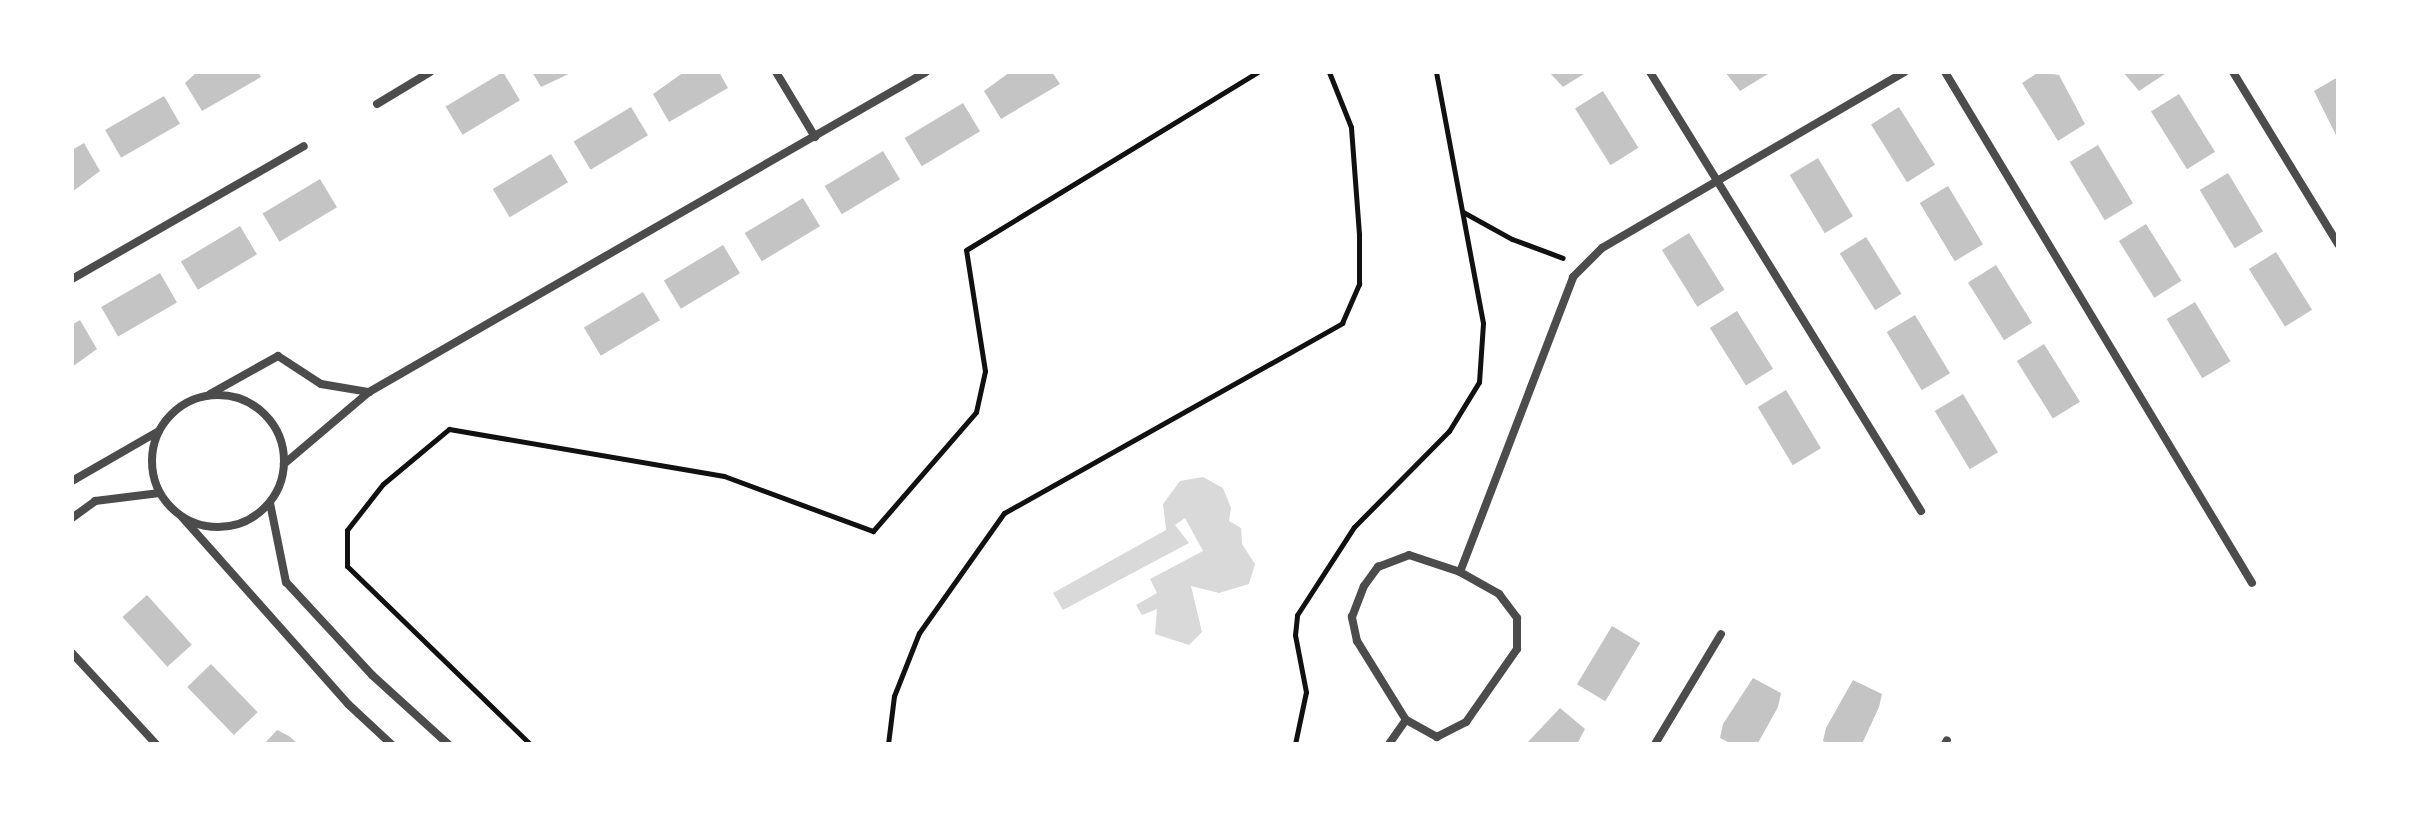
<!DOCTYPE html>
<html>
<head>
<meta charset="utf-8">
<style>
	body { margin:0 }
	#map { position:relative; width:2410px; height:816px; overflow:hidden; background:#fff; font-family:"Exo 2",sans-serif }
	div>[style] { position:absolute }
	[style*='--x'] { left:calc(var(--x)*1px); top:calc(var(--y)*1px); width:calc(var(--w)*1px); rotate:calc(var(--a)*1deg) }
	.water>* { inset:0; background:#d9d9d9 }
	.building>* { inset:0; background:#c4c4c4; transform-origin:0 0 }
	.path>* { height:5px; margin:-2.5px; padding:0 2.5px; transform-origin:2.5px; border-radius:2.5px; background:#111 }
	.minor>* { height:8px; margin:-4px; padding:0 4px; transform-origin:4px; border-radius:4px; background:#4c4c4c }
	.minor>.ring { margin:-4px; padding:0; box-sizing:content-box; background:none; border:8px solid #4c4c4c; border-radius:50% }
	span { translate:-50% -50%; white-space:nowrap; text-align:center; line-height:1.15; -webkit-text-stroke:8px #fff; paint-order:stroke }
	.frame { position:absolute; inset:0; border:74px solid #fff; pointer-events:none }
</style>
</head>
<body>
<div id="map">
	<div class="water">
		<div style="clip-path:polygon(1203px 477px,1223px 488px,1231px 508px,1229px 521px,1241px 528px,1242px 544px,1255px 564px,1249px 584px,1219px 593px,1191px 586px,1202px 632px,1189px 645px,1155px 634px,1157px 609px,1142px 615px,1136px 605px,1157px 593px,1150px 579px,1203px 551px,1185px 518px,1175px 525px,1189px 543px,1063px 610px,1053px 593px,1166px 530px,1163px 504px,1180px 481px)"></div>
	</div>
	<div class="building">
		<div style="clip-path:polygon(197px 72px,258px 72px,261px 77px,202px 111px,185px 83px)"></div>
		<div style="left:503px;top:72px;width:33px;height:67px;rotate:59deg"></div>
		<div style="clip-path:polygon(532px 72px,573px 72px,541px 87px)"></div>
		<div style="clip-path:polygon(684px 72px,719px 72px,728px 88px,669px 122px,653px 94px)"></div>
		<div style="clip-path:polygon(1010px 72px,1052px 72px,1060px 84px,1001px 119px,984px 91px)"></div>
		<div style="clip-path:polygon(1549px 72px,1587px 72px,1563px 87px)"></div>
		<div style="clip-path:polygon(1725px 72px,1771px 72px,1740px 91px)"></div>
		<div style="clip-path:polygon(2039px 72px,2059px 75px,2085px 124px,2058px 141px,2022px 83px)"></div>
		<div style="clip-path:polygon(2123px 72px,2168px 72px,2139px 91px)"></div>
		<div style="clip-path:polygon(2338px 77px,2338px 139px,2314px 91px)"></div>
		<div style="left:1603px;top:91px;width:67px;height:33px;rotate:58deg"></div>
		<div style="left:2179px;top:94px;width:68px;height:33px;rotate:58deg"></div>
		<div style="left:164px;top:96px;width:32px;height:68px;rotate:60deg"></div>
		<div style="left:963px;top:103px;width:33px;height:68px;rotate:59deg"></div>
		<div style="left:631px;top:107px;width:33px;height:67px;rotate:59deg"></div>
		<div style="left:1899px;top:107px;width:68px;height:33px;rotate:58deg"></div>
		<div style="clip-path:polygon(84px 143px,100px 171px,72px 192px,72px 150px)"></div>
		<div style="left:2098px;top:145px;width:68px;height:33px;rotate:59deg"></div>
		<div style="left:883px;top:151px;width:33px;height:68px;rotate:59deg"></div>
		<div style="left:551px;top:154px;width:33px;height:68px;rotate:59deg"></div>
		<div style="left:1818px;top:158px;width:68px;height:33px;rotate:59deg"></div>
		<div style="left:2228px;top:173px;width:68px;height:33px;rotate:59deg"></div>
		<div style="left:320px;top:179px;width:33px;height:67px;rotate:59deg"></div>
		<div style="left:1948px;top:186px;width:68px;height:33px;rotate:59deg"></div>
		<div style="left:803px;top:198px;width:33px;height:68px;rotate:59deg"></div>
		<div style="left:2146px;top:224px;width:67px;height:32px;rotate:58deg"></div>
		<div style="left:240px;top:226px;width:33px;height:69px;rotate:59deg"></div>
		<div style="left:1689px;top:233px;width:67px;height:32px;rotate:58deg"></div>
		<div style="left:1866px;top:237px;width:67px;height:31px;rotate:58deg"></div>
		<div style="left:723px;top:245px;width:33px;height:69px;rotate:59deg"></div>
		<div style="left:2276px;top:252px;width:68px;height:32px;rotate:58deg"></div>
		<div style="left:1996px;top:265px;width:68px;height:33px;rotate:58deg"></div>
		<div style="left:160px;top:273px;width:34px;height:68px;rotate:60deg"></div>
		<div style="left:643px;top:292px;width:33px;height:69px;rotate:59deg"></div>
		<div style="left:2195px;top:302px;width:69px;height:33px;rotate:59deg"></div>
		<div style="left:1737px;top:311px;width:68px;height:32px;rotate:58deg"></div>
		<div style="left:1915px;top:315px;width:68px;height:33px;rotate:59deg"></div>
		<div style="clip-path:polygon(80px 320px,97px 349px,72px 367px,72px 325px)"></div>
		<div style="left:2044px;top:344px;width:68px;height:32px;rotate:58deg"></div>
		<div style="left:1786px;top:390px;width:68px;height:33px;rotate:59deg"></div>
		<div style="left:1963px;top:394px;width:68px;height:33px;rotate:59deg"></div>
		<div style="left:147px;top:595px;width:67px;height:33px;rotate:48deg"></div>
		<div style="left:1612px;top:626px;width:33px;height:68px;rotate:31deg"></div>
		<div style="left:211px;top:664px;width:67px;height:33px;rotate:46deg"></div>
		<div style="clip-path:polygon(1753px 678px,1781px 693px,1778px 707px,1758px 743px,1732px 744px,1720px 738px,1723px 724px)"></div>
		<div style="clip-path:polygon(1853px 680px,1882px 694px,1879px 707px,1862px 744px,1829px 744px,1823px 741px,1826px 728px)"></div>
		<div style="clip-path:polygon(1560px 708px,1585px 729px,1577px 744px,1526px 744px)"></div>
		<div style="clip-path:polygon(277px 730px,289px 736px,298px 744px,264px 744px)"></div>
	</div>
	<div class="path">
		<div style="--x:1463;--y:212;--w:56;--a:28.9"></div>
		<div style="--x:1512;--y:239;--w:54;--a:20.4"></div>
		<div style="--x:530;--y:744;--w:255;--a:-135.8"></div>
		<div style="--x:347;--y:566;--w:36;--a:-90"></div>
		<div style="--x:347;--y:530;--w:58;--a:-52"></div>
		<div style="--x:383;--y:484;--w:86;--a:-39.8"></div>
		<div style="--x:449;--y:429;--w:279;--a:9.7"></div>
		<div style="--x:724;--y:476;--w:159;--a:20.3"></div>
		<div style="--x:873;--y:531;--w:157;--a:-49.1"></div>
		<div style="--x:976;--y:412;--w:42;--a:-77.6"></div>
		<div style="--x:985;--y:371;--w:122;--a:-98.9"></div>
		<div style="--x:966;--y:250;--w:342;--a:-31.4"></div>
		<div style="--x:888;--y:744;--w:48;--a:-82.9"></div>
		<div style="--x:894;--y:696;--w:68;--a:-68.4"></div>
		<div style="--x:919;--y:633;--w:147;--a:-54.7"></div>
		<div style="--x:1004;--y:513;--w:388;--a:-29.3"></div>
		<div style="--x:1342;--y:323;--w:43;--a:-66.4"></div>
		<div style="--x:1359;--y:284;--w:50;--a:-90"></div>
		<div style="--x:1359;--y:234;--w:107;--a:-94.3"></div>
		<div style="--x:1351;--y:127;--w:59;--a:-111.8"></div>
		<div style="--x:1295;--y:744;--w:53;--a:-78.1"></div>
		<div style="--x:1306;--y:692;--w:58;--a:-100.9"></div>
		<div style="--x:1295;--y:635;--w:20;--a:-84"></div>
		<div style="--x:1297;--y:615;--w:105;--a:-57.1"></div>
		<div style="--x:1354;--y:527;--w:135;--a:-45.3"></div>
		<div style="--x:1449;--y:431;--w:57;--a:-58.5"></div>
		<div style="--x:1479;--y:382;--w:59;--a:-86.1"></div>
		<div style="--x:1483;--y:323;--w:255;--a:-100.6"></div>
	</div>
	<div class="minor">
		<div style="--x:776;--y:72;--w:76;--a:59"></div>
		<div style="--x:1650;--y:72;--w:516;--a:58.31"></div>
		<div style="--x:1945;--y:72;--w:596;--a:59"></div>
		<div style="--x:2233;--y:72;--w:202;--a:58.6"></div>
		<div style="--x:377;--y:104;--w:62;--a:-31.1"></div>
		<div style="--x:72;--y:279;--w:267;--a:-29.8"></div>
		<div style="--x:210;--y:394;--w:78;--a:-29.2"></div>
		<div style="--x:278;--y:356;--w:51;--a:33.1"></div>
		<div style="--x:321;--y:384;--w:49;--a:9.5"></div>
		<div class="ring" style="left:152px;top:395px;width:124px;height:124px"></div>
		<div style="--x:284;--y:464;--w:111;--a:-40.3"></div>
		<div style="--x:369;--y:392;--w:642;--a:-29.88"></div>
		<div style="--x:72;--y:481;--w:100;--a:-29.9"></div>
		<div style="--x:270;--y:503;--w:81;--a:78.6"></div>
		<div style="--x:286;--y:582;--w:127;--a:47.2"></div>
		<div style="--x:372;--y:675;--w:103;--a:42.2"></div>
		<div style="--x:182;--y:517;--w:250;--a:48.4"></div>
		<div style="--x:348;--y:704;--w:59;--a:42.9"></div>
		<div style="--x:72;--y:518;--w:29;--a:-36"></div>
		<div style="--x:95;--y:501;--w:65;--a:-7"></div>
		<div style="--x:1409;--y:555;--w:54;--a:18.4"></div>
		<div style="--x:1460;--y:572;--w:45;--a:29.4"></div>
		<div style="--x:1499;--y:594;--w:30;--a:53"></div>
		<div style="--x:1517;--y:618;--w:31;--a:90"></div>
		<div style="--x:1517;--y:649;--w:89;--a:124.9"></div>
		<div style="--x:1466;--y:722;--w:33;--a:153"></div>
		<div style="--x:1437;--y:737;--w:35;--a:-151"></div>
		<div style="--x:1406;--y:720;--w:93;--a:-121.8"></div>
		<div style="--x:1357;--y:641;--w:25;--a:-102"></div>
		<div style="--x:1352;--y:617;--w:33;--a:-69"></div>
		<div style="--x:1364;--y:586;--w:24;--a:-54"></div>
		<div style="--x:1378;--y:567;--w:33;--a:-21"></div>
		<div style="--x:1460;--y:572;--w:316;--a:-69"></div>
		<div style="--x:1573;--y:277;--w:41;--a:-45"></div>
		<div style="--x:1602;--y:248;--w:350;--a:-30.2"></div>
		<div style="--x:72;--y:653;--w:124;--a:47.3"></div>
		<div style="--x:1389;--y:744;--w:29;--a:-55"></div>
		<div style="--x:1655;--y:744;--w:128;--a:-59"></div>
		<div style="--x:1945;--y:744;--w:4;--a:-63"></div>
	</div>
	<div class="frame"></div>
</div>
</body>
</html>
